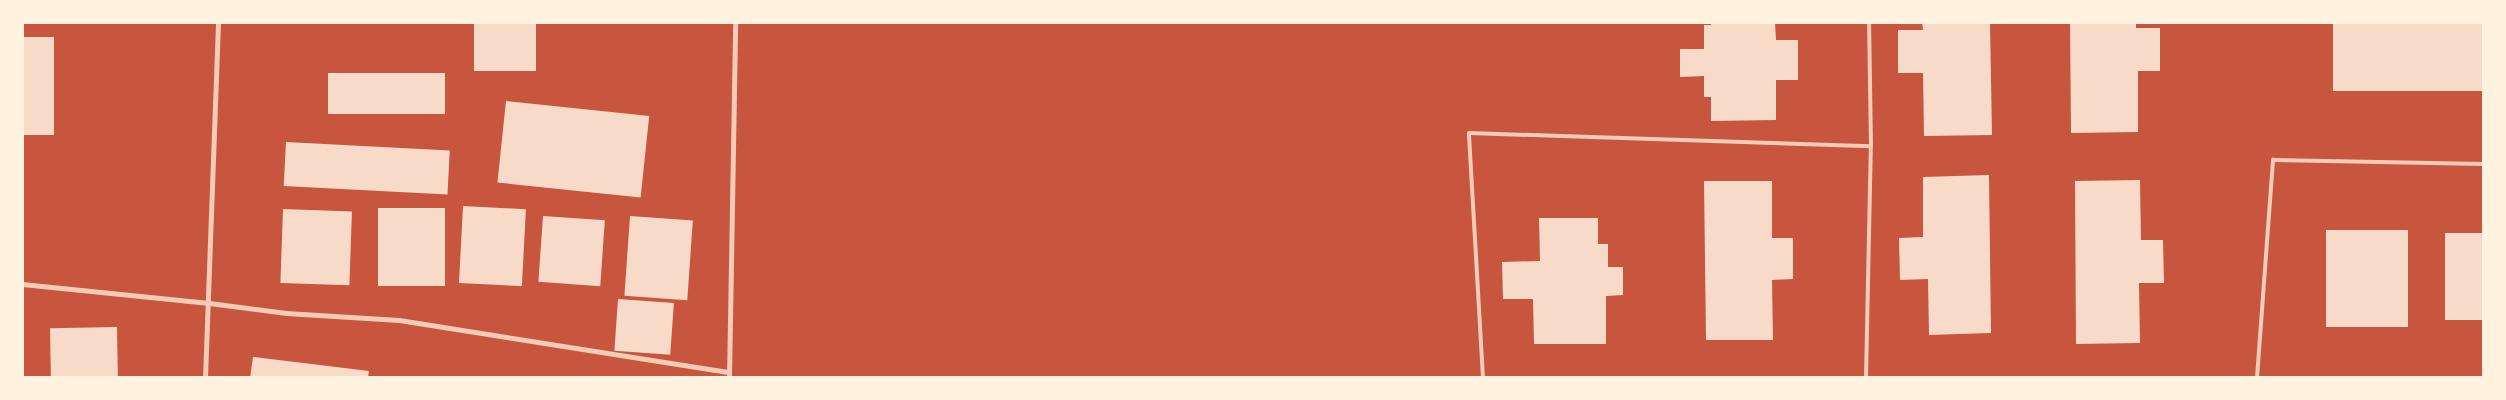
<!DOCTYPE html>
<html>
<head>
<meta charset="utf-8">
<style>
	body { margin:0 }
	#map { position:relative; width:2506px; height:400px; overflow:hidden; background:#c8553d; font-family:"Sofia Sans Condensed",sans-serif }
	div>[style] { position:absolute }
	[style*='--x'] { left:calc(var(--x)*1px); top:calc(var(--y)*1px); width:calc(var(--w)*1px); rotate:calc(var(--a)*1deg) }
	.building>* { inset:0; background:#f7dbc8; transform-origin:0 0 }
	.service>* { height:4px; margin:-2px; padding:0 2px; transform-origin:2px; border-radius:2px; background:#f1ccb7 }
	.minor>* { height:5px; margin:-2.5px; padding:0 2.5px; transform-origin:2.5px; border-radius:2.5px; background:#f1ccb7 }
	span { translate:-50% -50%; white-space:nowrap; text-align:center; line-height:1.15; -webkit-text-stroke:5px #fff3e0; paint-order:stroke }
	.frame { position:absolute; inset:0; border:24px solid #fff3e0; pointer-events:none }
</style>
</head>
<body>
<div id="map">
	<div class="building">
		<div style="left:474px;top:22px;width:62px;height:49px"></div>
		<div style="clip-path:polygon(1711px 22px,1775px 22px,1776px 40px,1798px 40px,1798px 80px,1776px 80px,1776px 120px,1711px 121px,1711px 97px,1704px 97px,1704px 76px,1680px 77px,1680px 49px,1704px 49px,1704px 25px,1711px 25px)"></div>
		<div style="clip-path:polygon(1922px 22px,1990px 22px,1992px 135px,1924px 136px,1923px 73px,1898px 73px,1898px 30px,1923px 30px)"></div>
		<div style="clip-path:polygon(2070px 22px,2136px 22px,2136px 28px,2160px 28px,2160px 71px,2138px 71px,2138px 132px,2071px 133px)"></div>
		<div style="left:2333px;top:23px;width:151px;height:68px"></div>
		<div style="left:22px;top:37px;width:32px;height:98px"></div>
		<div style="left:328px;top:73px;width:117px;height:41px"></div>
		<div style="left:506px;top:101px;width:144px;height:82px;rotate:6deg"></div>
		<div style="left:286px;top:142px;width:164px;height:44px;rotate:3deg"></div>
		<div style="clip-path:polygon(1989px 175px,1991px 333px,1929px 335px,1928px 279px,1900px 280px,1899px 238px,1923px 237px,1923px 177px)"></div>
		<div style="clip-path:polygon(2140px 180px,2141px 240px,2163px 240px,2164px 283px,2139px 283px,2140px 343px,2076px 344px,2075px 181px)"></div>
		<div style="clip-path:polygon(1704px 181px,1772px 181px,1772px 238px,1793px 238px,1793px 279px,1772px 280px,1773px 340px,1706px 340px)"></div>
		<div style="left:463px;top:206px;width:63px;height:77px;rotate:3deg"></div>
		<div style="left:378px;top:208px;width:67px;height:78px"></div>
		<div style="left:283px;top:209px;width:69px;height:74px;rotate:2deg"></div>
		<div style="left:543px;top:216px;width:62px;height:66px;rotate:4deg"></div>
		<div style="left:630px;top:216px;width:63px;height:80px;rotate:4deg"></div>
		<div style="clip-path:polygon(1539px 218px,1598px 218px,1598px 244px,1608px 244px,1608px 267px,1623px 267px,1623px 295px,1606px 296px,1606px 344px,1534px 344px,1533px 299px,1503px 299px,1502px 262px,1540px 261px)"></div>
		<div style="left:2326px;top:230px;width:82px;height:97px"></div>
		<div style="left:2445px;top:233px;width:39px;height:87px"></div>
		<div style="left:618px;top:299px;width:56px;height:52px;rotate:4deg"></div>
		<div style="left:117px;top:327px;width:51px;height:67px;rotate:89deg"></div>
		<div style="clip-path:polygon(253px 357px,369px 371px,368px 378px,250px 378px)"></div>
	</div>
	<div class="service">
		<div style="--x:1483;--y:378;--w:245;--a:-93.3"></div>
		<div style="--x:1469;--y:133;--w:402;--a:1.9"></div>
		<div style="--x:1866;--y:378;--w:232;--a:-88.8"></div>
		<div style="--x:1871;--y:146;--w:124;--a:-90.9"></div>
		<div style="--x:2257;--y:378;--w:219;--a:-85.8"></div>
		<div style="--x:2273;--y:160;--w:211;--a:1.1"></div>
	</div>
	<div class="minor">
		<div style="--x:22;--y:284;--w:188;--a:5.8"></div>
		<div style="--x:209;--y:303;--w:78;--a:7.4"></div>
		<div style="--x:286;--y:313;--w:113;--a:3.5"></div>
		<div style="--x:399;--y:320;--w:333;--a:9"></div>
		<div style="--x:205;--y:378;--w:356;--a:-87.9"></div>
		<div style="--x:729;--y:378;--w:356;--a:-89"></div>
	</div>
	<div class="frame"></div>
</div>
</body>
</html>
